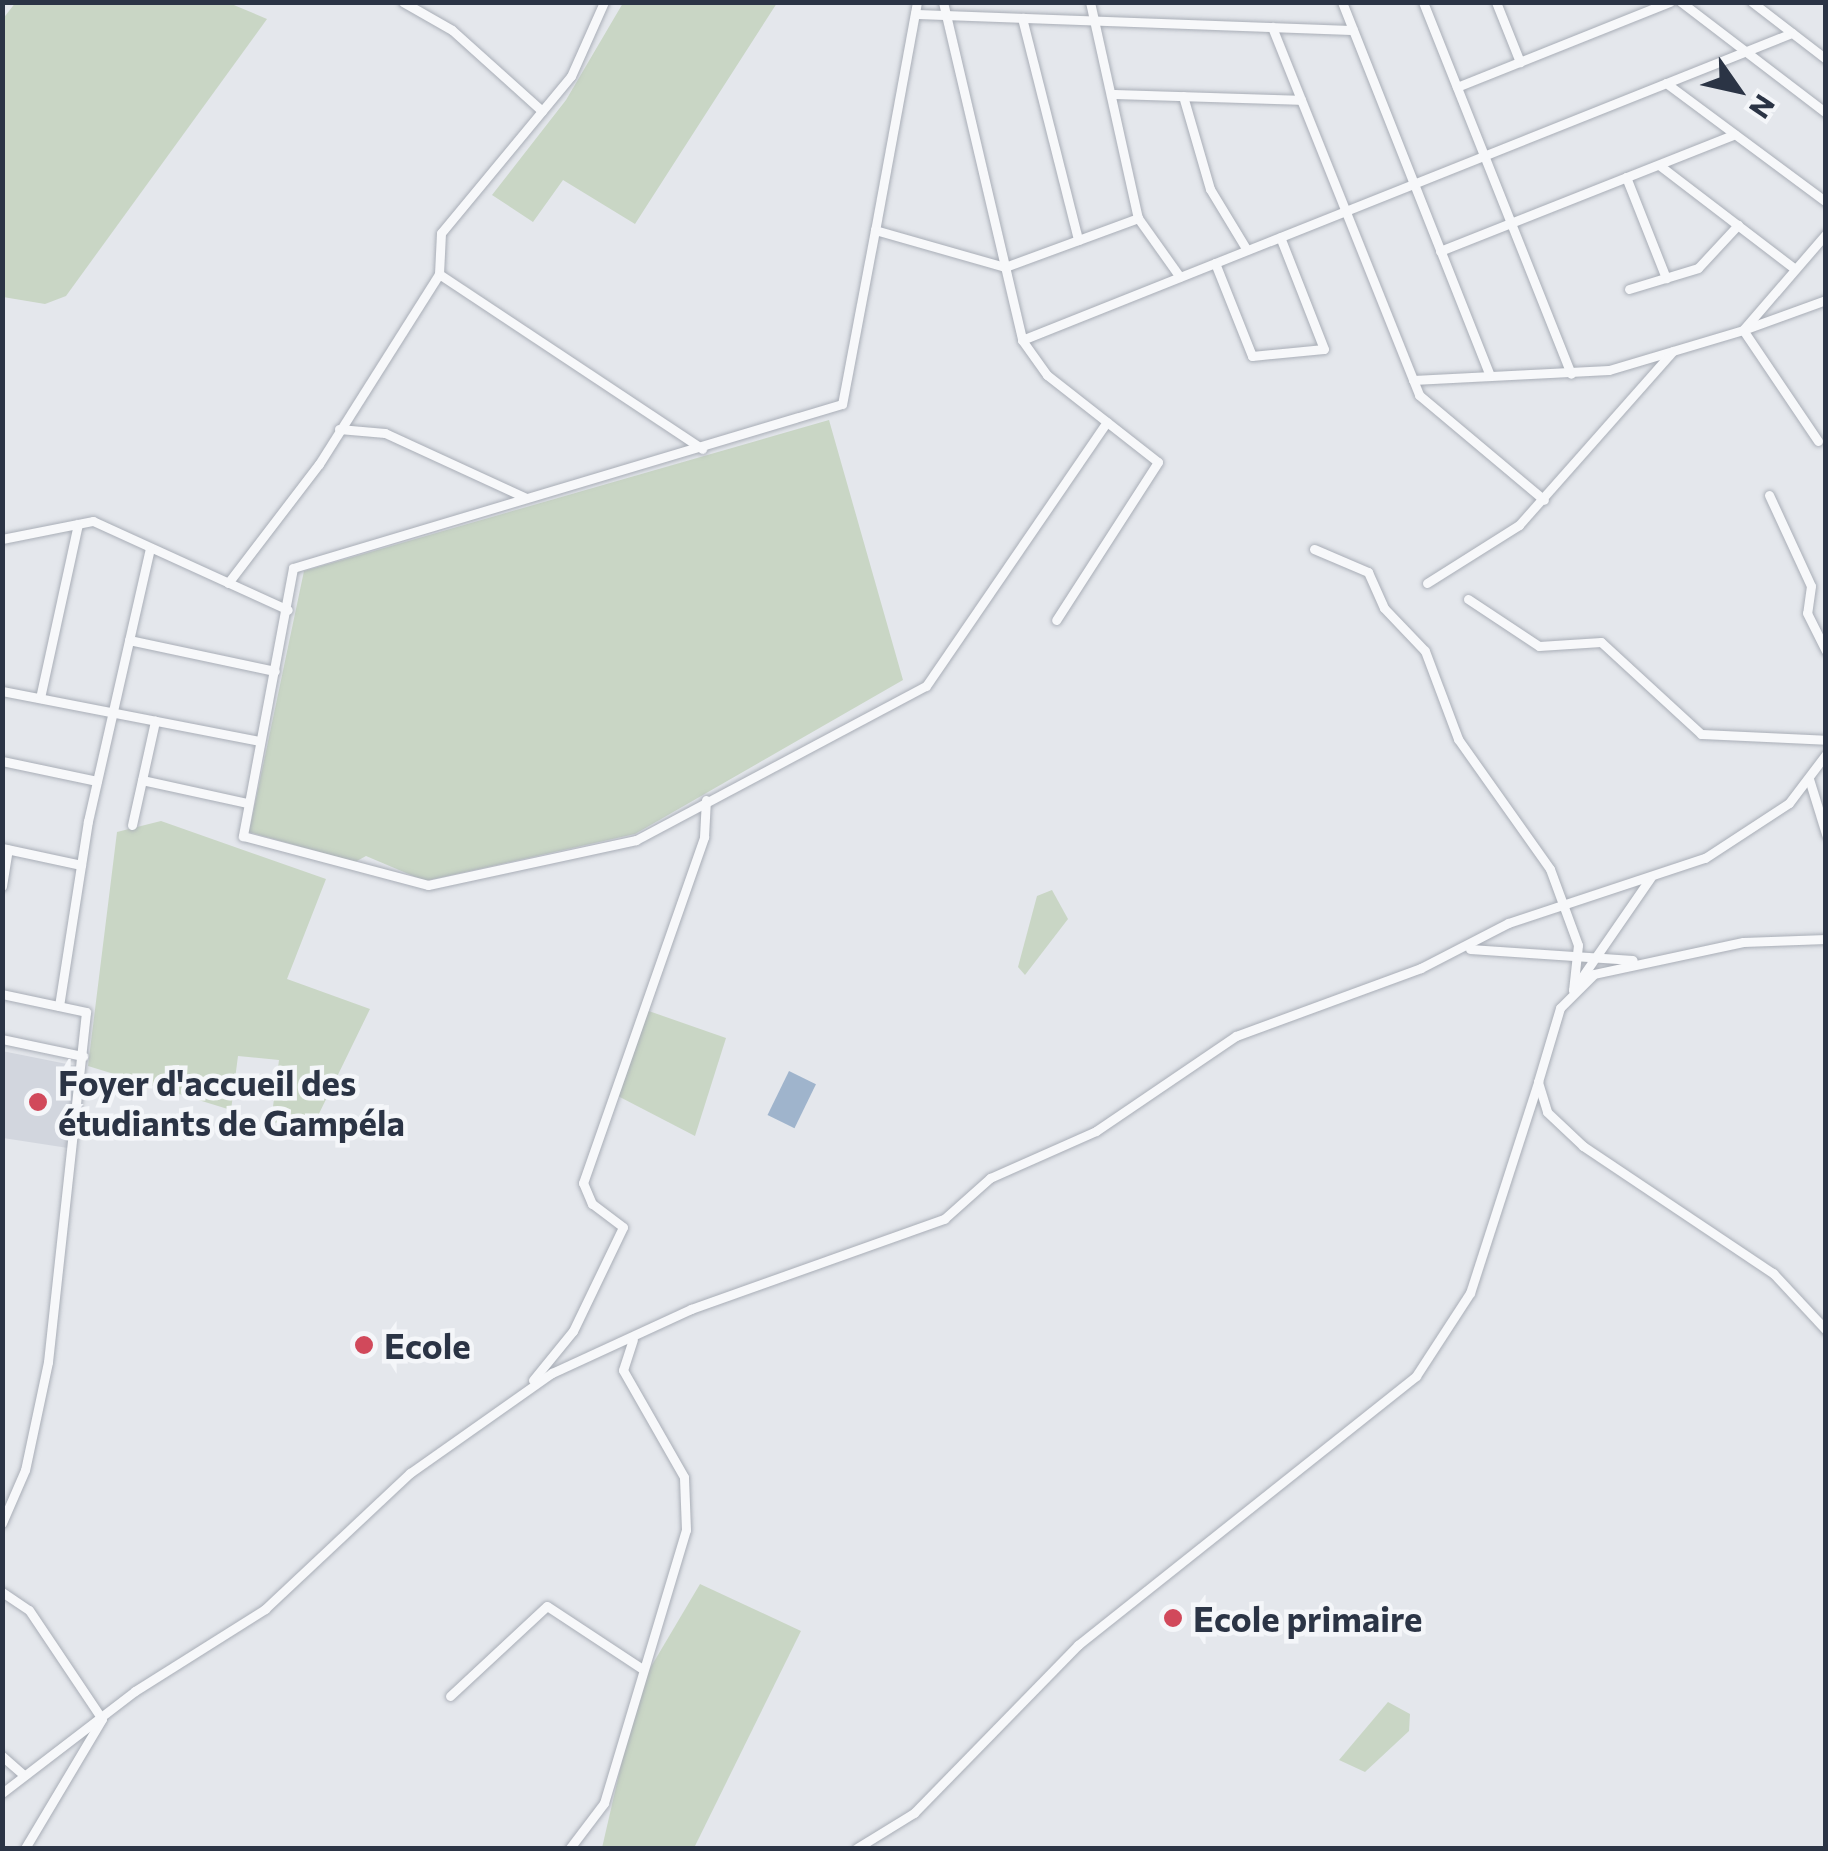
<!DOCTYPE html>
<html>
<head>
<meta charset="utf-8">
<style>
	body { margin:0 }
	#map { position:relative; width:1828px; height:1851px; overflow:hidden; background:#e4e7ec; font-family:Commissioner,sans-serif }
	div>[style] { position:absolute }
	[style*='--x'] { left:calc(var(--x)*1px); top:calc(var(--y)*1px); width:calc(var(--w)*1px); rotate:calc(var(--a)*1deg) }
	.built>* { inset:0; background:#d2d6de }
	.green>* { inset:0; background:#c9d6c5 }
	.water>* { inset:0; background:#9fb4cc; transform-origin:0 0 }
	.roads { filter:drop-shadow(0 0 2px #a9aeb7) drop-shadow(0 0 2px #a9aeb7) }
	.street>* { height:9px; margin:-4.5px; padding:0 4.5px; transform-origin:4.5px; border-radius:4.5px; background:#f7f8fa }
	.dots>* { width:28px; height:28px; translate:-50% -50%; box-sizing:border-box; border:5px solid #f4f6f9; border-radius:50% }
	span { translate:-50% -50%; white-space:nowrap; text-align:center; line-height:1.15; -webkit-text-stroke:9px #f4f6f9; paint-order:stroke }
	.poi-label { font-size:35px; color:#2b3445; font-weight:700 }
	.left { translate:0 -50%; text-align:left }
	.frame { position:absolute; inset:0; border:5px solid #2b3445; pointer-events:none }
	.north { position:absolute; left:1688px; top:40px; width:100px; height:100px; -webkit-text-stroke:8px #f4f6f9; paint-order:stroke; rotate:124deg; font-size:28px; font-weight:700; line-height:40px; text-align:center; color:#2b3445 }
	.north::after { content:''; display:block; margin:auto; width:35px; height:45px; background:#2b3445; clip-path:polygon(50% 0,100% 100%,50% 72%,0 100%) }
</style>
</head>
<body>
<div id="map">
	<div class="built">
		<div style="clip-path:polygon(2px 1051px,77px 1066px,68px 1148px,3px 1138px)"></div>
	</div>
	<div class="green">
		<div style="clip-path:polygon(16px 2px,229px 3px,267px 19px,66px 296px,45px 304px,3px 297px,2px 20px)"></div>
		<div style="clip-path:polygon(623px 3px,777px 3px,635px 224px,563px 180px,533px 222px,492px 195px,566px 100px)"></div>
		<div style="clip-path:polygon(829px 420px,903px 680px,635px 834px,425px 881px,366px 856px,355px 862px,249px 832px,304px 571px)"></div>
		<div style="clip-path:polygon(161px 821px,326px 879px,287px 979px,370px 1009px,313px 1126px,271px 1122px,279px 1060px,238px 1056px,231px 1110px,88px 1066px,117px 832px)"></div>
		<div style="clip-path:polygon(1052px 890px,1068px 919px,1025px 975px,1018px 967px,1037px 896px)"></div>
		<div style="clip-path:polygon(643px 1009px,726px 1038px,695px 1136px,614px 1094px)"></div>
		<div style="clip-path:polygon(700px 1584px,801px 1631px,694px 1848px,602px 1848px,639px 1687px)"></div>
		<div style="clip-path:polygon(1388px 1702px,1410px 1714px,1409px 1731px,1365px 1772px,1339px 1760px)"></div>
	</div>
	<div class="water">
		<div style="left:789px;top:1071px;width:30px;height:49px;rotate:26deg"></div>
	</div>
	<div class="roads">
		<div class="street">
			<div style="--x:403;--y:2;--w:56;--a:29.7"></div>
			<div style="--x:452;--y:30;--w:121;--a:42"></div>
			<div style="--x:604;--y:2;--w:81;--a:114"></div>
			<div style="--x:571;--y:76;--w:204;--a:129.6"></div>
			<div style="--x:441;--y:233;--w:41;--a:92.8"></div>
			<div style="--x:439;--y:274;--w:316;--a:33.6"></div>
			<div style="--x:917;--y:2;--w:232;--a:100.4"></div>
			<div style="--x:875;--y:230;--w:135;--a:15.9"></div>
			<div style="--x:1005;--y:267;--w:142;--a:-20.2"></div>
			<div style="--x:943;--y:2;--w:347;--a:76.8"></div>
			<div style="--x:1022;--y:340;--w:43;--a:54.5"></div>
			<div style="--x:1047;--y:375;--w:141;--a:38.1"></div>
			<div style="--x:1158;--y:462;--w:188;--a:122.8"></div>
			<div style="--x:1090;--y:2;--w:221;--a:77.5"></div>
			<div style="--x:1138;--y:218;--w:72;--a:54.6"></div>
			<div style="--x:1342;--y:2;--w:402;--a:68.4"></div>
			<div style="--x:1423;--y:2;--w:400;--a:68.3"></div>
			<div style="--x:1496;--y:2;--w:65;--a:68.2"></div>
			<div style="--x:1681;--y:2;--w:183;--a:37.4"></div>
			<div style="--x:1752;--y:2;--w:93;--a:37.6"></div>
			<div style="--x:915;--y:14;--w:438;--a:2.1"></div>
			<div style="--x:1022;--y:18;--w:229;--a:75.8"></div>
			<div style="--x:1272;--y:27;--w:396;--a:68.2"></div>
			<div style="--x:1419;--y:395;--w:163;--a:40"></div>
			<div style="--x:1666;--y:83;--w:199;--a:36.6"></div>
			<div style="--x:1457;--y:87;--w:229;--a:-21.8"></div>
			<div style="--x:1111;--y:94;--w:190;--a:1.8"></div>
			<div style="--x:1183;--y:96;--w:97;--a:73.8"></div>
			<div style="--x:1210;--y:189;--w:71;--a:58.8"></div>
			<div style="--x:1659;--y:165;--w:171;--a:37.4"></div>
			<div style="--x:1626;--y:177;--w:109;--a:68.4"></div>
			<div style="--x:875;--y:230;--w:177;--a:100.7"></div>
			<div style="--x:842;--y:404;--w:573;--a:163.37"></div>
			<div style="--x:293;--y:568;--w:273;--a:100.6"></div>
			<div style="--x:243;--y:836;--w:191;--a:14.8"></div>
			<div style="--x:428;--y:885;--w:213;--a:-12.2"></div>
			<div style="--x:636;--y:840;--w:328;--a:-28"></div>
			<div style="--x:926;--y:686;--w:320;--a:-55.6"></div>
			<div style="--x:1440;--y:251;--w:317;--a:-21.6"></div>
			<div style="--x:1215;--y:263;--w:100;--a:68.3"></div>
			<div style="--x:1252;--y:356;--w:72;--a:-5.6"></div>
			<div style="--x:1324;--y:349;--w:120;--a:-111.4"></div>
			<div style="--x:1629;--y:289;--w:72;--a:-16.9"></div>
			<div style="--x:1698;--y:268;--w:59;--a:-47.1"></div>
			<div style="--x:1022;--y:340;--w:829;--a:-21.74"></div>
			<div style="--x:1413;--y:380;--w:196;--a:-2.9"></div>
			<div style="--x:1609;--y:370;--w:140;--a:-16.6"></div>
			<div style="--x:1743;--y:330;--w:127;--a:-49.2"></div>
			<div style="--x:339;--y:429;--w:46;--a:5"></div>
			<div style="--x:385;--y:433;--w:155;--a:24.7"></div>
			<div style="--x:1818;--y:441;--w:134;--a:-124"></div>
			<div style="--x:1743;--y:330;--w:88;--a:-19.9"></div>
			<div style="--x:1769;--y:495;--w:100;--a:65.2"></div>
			<div style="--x:1811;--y:586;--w:27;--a:98"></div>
			<div style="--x:1807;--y:613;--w:42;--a:63.4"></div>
			<div style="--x:2;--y:539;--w:93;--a:-11.2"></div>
			<div style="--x:93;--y:521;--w:214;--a:24.5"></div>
			<div style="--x:1314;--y:549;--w:59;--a:23.1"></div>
			<div style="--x:1368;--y:572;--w:39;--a:66"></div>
			<div style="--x:1384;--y:608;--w:59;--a:46.4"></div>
			<div style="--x:1425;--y:651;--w:94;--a:69.4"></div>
			<div style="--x:1458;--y:739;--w:159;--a:54.7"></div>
			<div style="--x:1550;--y:869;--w:81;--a:69.8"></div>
			<div style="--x:1578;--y:945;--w:45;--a:96.3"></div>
			<div style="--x:1573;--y:990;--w:137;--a:-55.4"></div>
			<div style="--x:228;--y:583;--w:150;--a:-52.6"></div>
			<div style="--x:319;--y:464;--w:225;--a:-57.7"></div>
			<div style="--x:1427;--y:583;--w:109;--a:-32.2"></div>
			<div style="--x:1519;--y:525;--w:232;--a:-48.5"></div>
			<div style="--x:1468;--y:599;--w:85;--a:33.5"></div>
			<div style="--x:1539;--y:646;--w:62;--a:-3.7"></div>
			<div style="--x:1601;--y:642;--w:136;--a:42.6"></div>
			<div style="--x:1701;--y:734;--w:125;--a:2.7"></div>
			<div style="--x:129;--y:640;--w:149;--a:12"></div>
			<div style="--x:2;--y:691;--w:263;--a:11"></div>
			<div style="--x:40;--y:698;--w:178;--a:-77.7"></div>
			<div style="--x:2;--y:761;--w:97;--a:11.9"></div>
			<div style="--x:1809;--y:779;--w:58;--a:72.8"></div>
			<div style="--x:142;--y:780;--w:107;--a:12.4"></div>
			<div style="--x:132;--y:825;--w:107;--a:-77.5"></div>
			<div style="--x:2;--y:848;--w:81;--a:12.1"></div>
			<div style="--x:2;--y:886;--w:37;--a:-81"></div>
			<div style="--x:1826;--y:939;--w:83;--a:177.9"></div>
			<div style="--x:1743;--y:942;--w:152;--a:167.9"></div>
			<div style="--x:1594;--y:974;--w:48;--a:135"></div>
			<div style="--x:1560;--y:1008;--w:77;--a:106.6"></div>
			<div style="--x:1538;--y:1082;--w:31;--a:73"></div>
			<div style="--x:1547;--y:1112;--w:50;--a:43.4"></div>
			<div style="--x:1583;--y:1146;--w:229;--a:33.8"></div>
			<div style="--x:1773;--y:1273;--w:78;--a:47.1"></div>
			<div style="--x:1470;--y:949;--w:163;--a:3.9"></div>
			<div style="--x:2;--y:994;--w:86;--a:12.1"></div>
			<div style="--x:86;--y:1012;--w:352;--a:96.2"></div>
			<div style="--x:48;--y:1362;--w:110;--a:102"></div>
			<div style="--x:25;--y:1470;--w:58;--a:113.5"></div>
			<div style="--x:59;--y:1006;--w:187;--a:-81.1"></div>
			<div style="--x:88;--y:821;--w:280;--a:-77.2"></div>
			<div style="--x:2;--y:1039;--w:83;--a:11.9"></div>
			<div style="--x:533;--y:1380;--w:63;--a:-50.8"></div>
			<div style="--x:573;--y:1331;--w:115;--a:-64.3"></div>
			<div style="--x:623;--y:1227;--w:39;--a:-143"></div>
			<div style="--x:592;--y:1204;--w:23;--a:-113"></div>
			<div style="--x:583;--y:1183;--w:367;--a:-70.7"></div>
			<div style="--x:704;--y:837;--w:37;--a:-87"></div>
			<div style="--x:2;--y:1592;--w:32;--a:34"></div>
			<div style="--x:29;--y:1610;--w:131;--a:56.2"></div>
			<div style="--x:102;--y:1719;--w:150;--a:120.8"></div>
			<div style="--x:450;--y:1696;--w:132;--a:-42.9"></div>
			<div style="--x:547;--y:1606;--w:113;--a:33.4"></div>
			<div style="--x:2;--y:1756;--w:29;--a:41"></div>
			<div style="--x:2;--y:1793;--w:168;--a:-37.5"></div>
			<div style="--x:135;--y:1691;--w:154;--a:-32.2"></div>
			<div style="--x:265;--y:1609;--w:199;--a:-43.2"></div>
			<div style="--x:410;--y:1473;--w:174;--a:-35.2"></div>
			<div style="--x:552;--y:1373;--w:153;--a:-24.7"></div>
			<div style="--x:691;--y:1309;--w:269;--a:-19.6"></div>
			<div style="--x:944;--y:1219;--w:62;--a:-41.7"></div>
			<div style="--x:990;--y:1178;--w:116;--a:-23.9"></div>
			<div style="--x:1096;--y:1131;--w:169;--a:-34.2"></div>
			<div style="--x:1236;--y:1036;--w:197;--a:-20.2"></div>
			<div style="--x:1421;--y:968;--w:98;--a:-27.3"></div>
			<div style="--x:1508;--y:923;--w:207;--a:-18.3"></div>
			<div style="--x:1705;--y:858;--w:100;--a:-33.2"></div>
			<div style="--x:1789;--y:803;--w:61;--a:-52.9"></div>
			<div style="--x:570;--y:1848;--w:56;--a:-52.9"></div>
			<div style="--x:604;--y:1803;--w:285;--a:-73.3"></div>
			<div style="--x:686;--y:1530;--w:53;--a:-92.2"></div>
			<div style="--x:684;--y:1477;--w:123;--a:-119.7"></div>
			<div style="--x:623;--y:1370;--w:32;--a:-72"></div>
			<div style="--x:857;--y:1848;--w:67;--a:-31.6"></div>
			<div style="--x:914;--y:1813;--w:235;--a:-45.7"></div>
			<div style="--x:1078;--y:1645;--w:432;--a:-38.5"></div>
			<div style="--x:1416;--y:1376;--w:99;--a:-57"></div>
			<div style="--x:1470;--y:1293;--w:222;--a:-72.1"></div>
		</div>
	</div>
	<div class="dots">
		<div style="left:38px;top:1102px;background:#d1495b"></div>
		<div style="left:364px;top:1345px;background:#d1495b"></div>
		<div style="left:1173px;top:1618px;background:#d1495b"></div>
	</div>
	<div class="poi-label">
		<span class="left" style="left:58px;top:1102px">Foyer d'accueil des<br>étudiants de Gampéla</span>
		<span class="left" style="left:384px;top:1345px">Ecole</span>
		<span class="left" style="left:1193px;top:1618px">Ecole primaire</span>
	</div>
	<div class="frame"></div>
	<div class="north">N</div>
</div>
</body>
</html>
